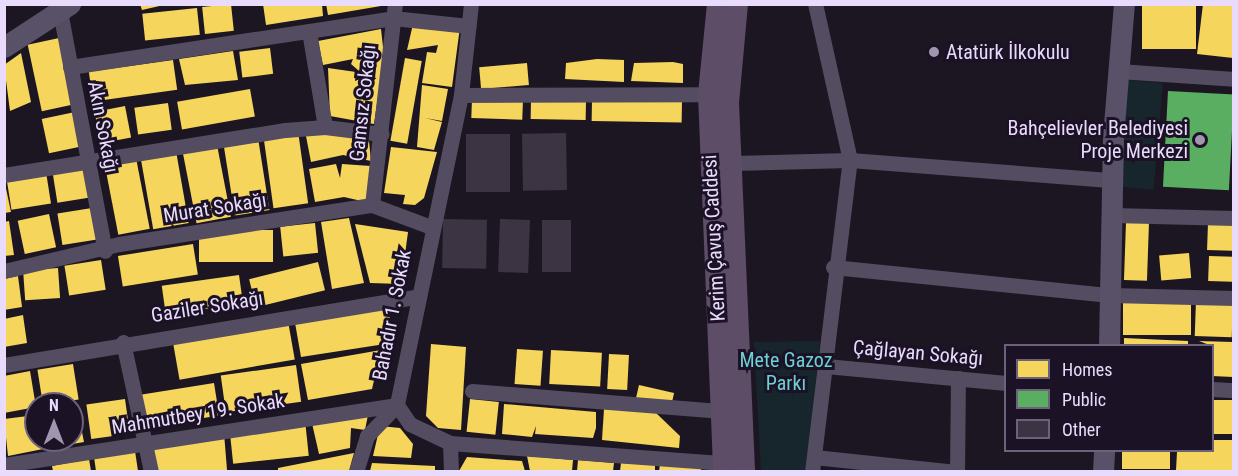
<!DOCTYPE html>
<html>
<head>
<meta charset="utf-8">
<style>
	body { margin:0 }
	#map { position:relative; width:1238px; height:476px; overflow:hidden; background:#1c1622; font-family:"Roboto Condensed",sans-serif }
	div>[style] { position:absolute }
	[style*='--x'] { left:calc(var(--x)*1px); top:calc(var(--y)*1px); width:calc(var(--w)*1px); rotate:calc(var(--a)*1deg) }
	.green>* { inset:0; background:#17262d; transform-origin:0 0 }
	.homes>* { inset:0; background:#f6d55c; transform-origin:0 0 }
	.public>* { inset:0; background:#5aae61; transform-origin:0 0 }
	.building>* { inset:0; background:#3c3443; transform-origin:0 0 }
	.street>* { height:15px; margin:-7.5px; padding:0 7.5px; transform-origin:7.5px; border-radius:7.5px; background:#544c61 }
	.secondary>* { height:21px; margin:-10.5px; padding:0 10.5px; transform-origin:10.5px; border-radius:10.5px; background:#585167 }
	.primary>* { height:22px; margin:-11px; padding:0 11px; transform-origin:11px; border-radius:11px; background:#5d4d66 }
	.dots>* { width:16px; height:16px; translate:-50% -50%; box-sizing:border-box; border:3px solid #1b1226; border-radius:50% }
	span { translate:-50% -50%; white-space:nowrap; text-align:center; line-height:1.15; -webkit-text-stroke:6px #1b1226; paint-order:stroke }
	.poi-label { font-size:20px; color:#e8dbfb }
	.left { translate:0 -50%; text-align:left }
	.right { translate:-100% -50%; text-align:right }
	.street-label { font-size:20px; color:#e8dbfb }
	.park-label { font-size:20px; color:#6dd0d5 }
	.frame { position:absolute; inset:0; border:6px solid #e8dbfb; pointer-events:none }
	.legend { position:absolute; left:1004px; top:344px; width:210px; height:108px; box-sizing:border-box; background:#1b1226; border:2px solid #6d627b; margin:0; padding:8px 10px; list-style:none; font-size:18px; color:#e8dbfb }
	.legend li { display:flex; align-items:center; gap:12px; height:30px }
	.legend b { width:30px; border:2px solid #6d627b }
	.north { position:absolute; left:24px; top:392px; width:60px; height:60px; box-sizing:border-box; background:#1b1226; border:2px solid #6d627b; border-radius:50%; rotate:0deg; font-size:16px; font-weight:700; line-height:24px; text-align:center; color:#e8dbfb }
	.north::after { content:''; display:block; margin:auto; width:21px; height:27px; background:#a196af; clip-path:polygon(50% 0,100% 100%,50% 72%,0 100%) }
</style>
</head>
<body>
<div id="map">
	<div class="green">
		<div style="left:1126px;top:80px;width:37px;height:107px;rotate:5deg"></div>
		<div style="clip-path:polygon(820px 341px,806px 471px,761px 471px,754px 342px)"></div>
	</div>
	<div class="homes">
		<div style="clip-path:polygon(140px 4px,164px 4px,164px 5px,142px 10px)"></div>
		<div style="left:231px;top:4px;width:27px;height:29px;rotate:84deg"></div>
		<div style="clip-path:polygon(263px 4px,322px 4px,323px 16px,266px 25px)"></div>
		<div style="clip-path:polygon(326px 4px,381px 4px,381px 6px,328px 15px)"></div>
		<div style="left:1142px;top:4px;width:54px;height:45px"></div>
		<div style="clip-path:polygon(1203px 4px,1233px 4px,1233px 58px,1197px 54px)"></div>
		<div style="left:197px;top:8px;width:27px;height:55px;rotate:84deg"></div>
		<div style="clip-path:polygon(413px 24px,460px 27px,452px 87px,422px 83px,427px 52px,436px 53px,438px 45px,407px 50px)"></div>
		<div style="clip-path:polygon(381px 29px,384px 56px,374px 124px,330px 116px,328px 68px,356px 72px,355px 81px,366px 77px,351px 64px,353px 59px,323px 65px,318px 41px)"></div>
		<div style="left:59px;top:38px;width:68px;height:32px;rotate:78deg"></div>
		<div style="left:270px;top:48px;width:26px;height:31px;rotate:83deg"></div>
		<div style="clip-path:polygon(233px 51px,238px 80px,185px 85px,179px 59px)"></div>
		<div style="clip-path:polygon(21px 53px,31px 102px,10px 111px,4px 65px)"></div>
		<div style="left:405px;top:58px;width:17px;height:84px;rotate:10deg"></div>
		<div style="clip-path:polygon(597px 59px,624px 60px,624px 82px,565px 79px,566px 63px)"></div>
		<div style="left:173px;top:60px;width:30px;height:85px;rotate:82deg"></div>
		<div style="clip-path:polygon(673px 62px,683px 64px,683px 83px,631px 81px,634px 63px)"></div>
		<div style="left:527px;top:63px;width:22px;height:48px;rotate:85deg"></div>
		<div style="clip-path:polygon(422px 85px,448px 89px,442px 121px,425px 118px,442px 122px,434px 150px,417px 147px)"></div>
		<div style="left:250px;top:89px;width:28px;height:74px;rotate:80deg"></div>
		<div style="left:472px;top:98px;width:51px;height:20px;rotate:2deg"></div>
		<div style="left:531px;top:99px;width:55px;height:20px;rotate:1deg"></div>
		<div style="left:592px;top:100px;width:90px;height:21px;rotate:1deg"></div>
		<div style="left:168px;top:103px;width:27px;height:34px;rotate:82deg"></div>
		<div style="left:125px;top:106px;width:32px;height:31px;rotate:79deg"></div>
		<div style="left:75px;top:112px;width:35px;height:34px;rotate:78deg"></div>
		<div style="clip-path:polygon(319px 130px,369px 141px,371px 161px,343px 155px,311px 162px,305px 131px)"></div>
		<div style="left:298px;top:131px;width:73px;height:35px;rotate:82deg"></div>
		<div style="left:258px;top:138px;width:73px;height:35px;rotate:81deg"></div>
		<div style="left:217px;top:145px;width:73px;height:35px;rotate:79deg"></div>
		<div style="clip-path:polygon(391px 147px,437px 152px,424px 198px,415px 205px,403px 204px,405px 195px,384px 193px)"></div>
		<div style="left:176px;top:151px;width:73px;height:36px;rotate:80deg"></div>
		<div style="left:136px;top:158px;width:72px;height:32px;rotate:79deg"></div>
		<div style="clip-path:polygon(336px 164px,340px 178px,342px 164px,371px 166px,366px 202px,344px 197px,315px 202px,309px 169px)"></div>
		<div style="left:85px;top:166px;width:32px;height:33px;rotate:81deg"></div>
		<div style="left:46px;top:172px;width:32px;height:40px;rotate:81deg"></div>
		<div style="clip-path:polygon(4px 179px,11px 212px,4px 213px)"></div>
		<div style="left:92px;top:208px;width:32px;height:35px;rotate:81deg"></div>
		<div style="left:49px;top:214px;width:34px;height:32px;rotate:78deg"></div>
		<div style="clip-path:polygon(349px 218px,364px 283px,332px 289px,321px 222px)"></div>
		<div style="clip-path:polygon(9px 221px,14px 255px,4px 256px,4px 222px)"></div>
		<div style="left:1126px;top:222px;width:23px;height:58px;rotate:2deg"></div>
		<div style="left:315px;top:223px;width:30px;height:35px;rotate:84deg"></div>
		<div style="left:1208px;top:223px;width:25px;height:27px;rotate:2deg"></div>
		<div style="clip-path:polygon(355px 224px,408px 232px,401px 284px,370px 283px)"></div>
		<div style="left:273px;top:230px;width:32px;height:74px;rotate:90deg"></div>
		<div style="left:193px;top:244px;width:31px;height:76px;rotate:81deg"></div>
		<div style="left:1189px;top:253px;width:25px;height:30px;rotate:85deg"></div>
		<div style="left:1209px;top:256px;width:24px;height:25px;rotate:2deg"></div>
		<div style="left:101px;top:260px;width:30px;height:37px;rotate:81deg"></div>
		<div style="left:318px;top:262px;width:29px;height:71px;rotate:76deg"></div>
		<div style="left:58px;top:268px;width:30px;height:35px;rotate:86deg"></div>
		<div style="left:239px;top:275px;width:29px;height:78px;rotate:82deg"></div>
		<div style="clip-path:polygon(18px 276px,22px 307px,4px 310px,4px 279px)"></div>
		<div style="left:1191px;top:299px;width:36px;height:68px;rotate:90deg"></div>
		<div style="left:1196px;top:300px;width:37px;height:36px;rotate:2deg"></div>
		<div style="clip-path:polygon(392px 306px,385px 344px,301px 357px,294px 317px)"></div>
		<div style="clip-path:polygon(23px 315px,27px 343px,4px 347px,4px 319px)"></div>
		<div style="left:288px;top:321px;width:39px;height:117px;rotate:80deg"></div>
		<div style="clip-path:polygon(1124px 338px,1188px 341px,1188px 345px,1124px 345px)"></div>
		<div style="clip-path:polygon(1199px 341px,1233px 342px,1233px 377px,1212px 376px,1212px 346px)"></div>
		<div style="clip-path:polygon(431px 344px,466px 347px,461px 430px,438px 428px,426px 416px)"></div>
		<div style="left:517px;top:349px;width:26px;height:35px;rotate:4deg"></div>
		<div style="clip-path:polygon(381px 350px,372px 389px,308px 400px,301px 364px)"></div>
		<div style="left:551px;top:350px;width:51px;height:34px;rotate:3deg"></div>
		<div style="left:609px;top:354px;width:20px;height:35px;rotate:3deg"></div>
		<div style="left:73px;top:364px;width:36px;height:36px;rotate:81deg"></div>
		<div style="left:296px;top:365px;width:37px;height:76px;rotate:82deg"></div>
		<div style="clip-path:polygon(30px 371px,36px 407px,4px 413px,4px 376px)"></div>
		<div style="left:214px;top:383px;width:33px;height:76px;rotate:81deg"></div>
		<div style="left:639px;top:385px;width:36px;height:13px;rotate:13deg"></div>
		<div style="left:125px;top:399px;width:35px;height:39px;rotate:82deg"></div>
		<div style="left:470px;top:399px;width:29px;height:33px;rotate:6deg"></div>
		<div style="left:1212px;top:400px;width:21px;height:34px"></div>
		<div style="clip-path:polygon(504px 404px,596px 412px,596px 428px,593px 438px,535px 434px,536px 426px,532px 437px,502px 434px)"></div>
		<div style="clip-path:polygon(77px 407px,84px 442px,49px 448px,48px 440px,72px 440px,72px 408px)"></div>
		<div style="clip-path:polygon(604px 409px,655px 412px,680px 436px,679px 448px,602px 440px)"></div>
		<div style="clip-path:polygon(36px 415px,36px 440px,42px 440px,43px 449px,8px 456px,4px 419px)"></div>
		<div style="clip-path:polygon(368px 415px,365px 430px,351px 428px,350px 448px,319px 454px,311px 419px)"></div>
		<div style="left:305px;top:420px;width:36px;height:76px;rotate:84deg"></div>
		<div style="clip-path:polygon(380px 426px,400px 428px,413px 444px,411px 458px,373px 456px)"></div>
		<div style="clip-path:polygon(224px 433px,227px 470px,151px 471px,148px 450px)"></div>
		<div style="clip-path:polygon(1212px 440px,1233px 440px,1233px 471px,1176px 470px,1177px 452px,1212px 450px)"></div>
		<div style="left:1122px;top:450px;width:48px;height:19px"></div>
		<div style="clip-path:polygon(135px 451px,138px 471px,96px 471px,94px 457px)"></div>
		<div style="clip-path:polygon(354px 453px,349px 471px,278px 471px,278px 468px)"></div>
		<div style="clip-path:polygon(527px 456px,573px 460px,572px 471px,530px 471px)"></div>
		<div style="clip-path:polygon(467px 457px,522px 461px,525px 471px,459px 471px)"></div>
		<div style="clip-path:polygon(89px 459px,91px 471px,53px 471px,52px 466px)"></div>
		<div style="clip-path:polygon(578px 460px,614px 463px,613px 471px,577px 471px)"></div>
		<div style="clip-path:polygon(372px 463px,435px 466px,435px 471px,370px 471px)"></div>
		<div style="clip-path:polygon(621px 463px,655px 465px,655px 471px,620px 471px)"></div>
		<div style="clip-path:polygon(660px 464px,701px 468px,701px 471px,659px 471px)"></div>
	</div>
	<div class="public">
		<div style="left:1168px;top:91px;width:66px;height:96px;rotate:3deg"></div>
	</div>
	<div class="building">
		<div style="left:566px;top:133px;width:57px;height:44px;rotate:89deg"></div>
		<div style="left:466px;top:134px;width:44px;height:58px"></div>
		<div style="left:443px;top:219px;width:44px;height:49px;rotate:1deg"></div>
		<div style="left:500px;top:219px;width:30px;height:53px;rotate:2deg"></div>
		<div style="left:542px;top:220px;width:29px;height:52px"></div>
	</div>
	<div class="street">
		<div style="--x:471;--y:4;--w:92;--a:96.3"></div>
		<div style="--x:461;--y:95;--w:317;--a:101.7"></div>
		<div style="--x:397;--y:405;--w:23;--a:56"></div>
		<div style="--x:410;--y:424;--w:44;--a:25.4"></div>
		<div style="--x:450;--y:443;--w:275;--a:4.2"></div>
		<div style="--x:60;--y:11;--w:244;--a:79.4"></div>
		<div style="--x:309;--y:31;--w:97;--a:80.5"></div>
		<div style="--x:70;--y:67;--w:327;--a:-8.6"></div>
		<div style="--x:393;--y:18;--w:76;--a:6"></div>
		<div style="--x:1118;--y:71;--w:116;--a:3.9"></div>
		<div style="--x:461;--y:95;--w:248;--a:-0.2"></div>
		<div style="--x:731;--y:163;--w:119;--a:-1.4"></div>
		<div style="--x:850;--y:160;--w:160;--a:-102.6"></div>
		<div style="--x:4;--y:175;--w:285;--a:-9.1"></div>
		<div style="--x:285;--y:130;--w:40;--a:-4.3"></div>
		<div style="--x:325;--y:127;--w:57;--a:7"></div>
		<div style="--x:372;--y:205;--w:202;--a:-83.5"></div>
		<div style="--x:1112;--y:215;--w:122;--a:1.4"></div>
		<div style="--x:833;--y:267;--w:278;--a:5.8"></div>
		<div style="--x:1110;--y:295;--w:124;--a:1.4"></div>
		<div style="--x:4;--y:271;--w:118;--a:-13.2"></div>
		<div style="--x:119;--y:244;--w:256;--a:-8.8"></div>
		<div style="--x:372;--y:205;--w:63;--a:20.4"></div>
		<div style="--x:123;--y:342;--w:133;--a:77.8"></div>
		<div style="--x:4;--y:365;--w:418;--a:-9.4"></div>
		<div style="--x:826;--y:366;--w:181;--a:5.4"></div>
		<div style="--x:1212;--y:389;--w:22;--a:3"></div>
		<div style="--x:472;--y:391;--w:251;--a:4.6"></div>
		<div style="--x:450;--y:443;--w:29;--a:88"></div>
		<div style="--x:814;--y:457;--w:143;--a:6"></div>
		<div style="--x:4;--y:465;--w:398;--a:-8.7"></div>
		<div style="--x:356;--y:472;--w:38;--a:-73"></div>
		<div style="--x:367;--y:436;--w:43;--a:-45.9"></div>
		<div style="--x:812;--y:472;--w:314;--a:-83.1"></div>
		<div style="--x:850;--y:160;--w:263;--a:4.4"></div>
		<div style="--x:957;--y:472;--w:94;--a:-89.4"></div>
	</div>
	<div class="secondary">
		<div style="--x:4;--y:47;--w:79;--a:-33.1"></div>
		<div style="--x:1109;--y:346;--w:209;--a:-88.9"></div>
		<div style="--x:1113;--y:137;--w:133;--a:-85.3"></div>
		<div style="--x:1103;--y:472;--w:22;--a:-87"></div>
	</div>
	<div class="primary">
		<div style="--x:718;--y:4;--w:90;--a:95.7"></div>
		<div style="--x:709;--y:94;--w:378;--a:87.7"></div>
		<div style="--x:737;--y:4;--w:99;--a:95.2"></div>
		<div style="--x:728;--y:103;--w:369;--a:87.5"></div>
	</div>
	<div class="dots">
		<div style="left:934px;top:52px;background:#a196af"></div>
		<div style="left:1200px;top:140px;background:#a196af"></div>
	</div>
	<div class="poi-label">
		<span class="left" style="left:946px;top:52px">Atatürk İlkokulu</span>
		<span class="right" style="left:1188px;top:140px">Bahçelievler Belediyesi<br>Proje Merkezi</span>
	</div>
	<div class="street-label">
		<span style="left:363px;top:103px;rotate:-84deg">Gamsız Sokağı</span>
		<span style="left:103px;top:127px;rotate:79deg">Akın Sokağı</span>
		<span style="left:215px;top:208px;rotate:-9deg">Murat Sokağı</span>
		<span style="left:714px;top:238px;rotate:-93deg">Kerim Çavuş Caddesi</span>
		<span style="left:207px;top:307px;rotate:-9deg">Gaziler Sokağı</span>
		<span style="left:392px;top:315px;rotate:-79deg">Bahadır 1. Sokak</span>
		<span style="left:918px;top:353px;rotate:5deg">Çağlayan Sokağı</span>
		<span style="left:198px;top:414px;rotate:-9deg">Mahmutbey 19. Sokak</span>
	</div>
	<div class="park-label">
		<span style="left:786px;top:372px">Mete Gazoz<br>Parkı</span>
	</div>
	<div class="frame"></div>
	<ul class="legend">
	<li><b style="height:16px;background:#f6d55c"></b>Homes</li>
	<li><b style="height:16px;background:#5aae61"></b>Public</li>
	<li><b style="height:16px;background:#3c3443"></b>Other</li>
	</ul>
	<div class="north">N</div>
</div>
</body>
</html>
